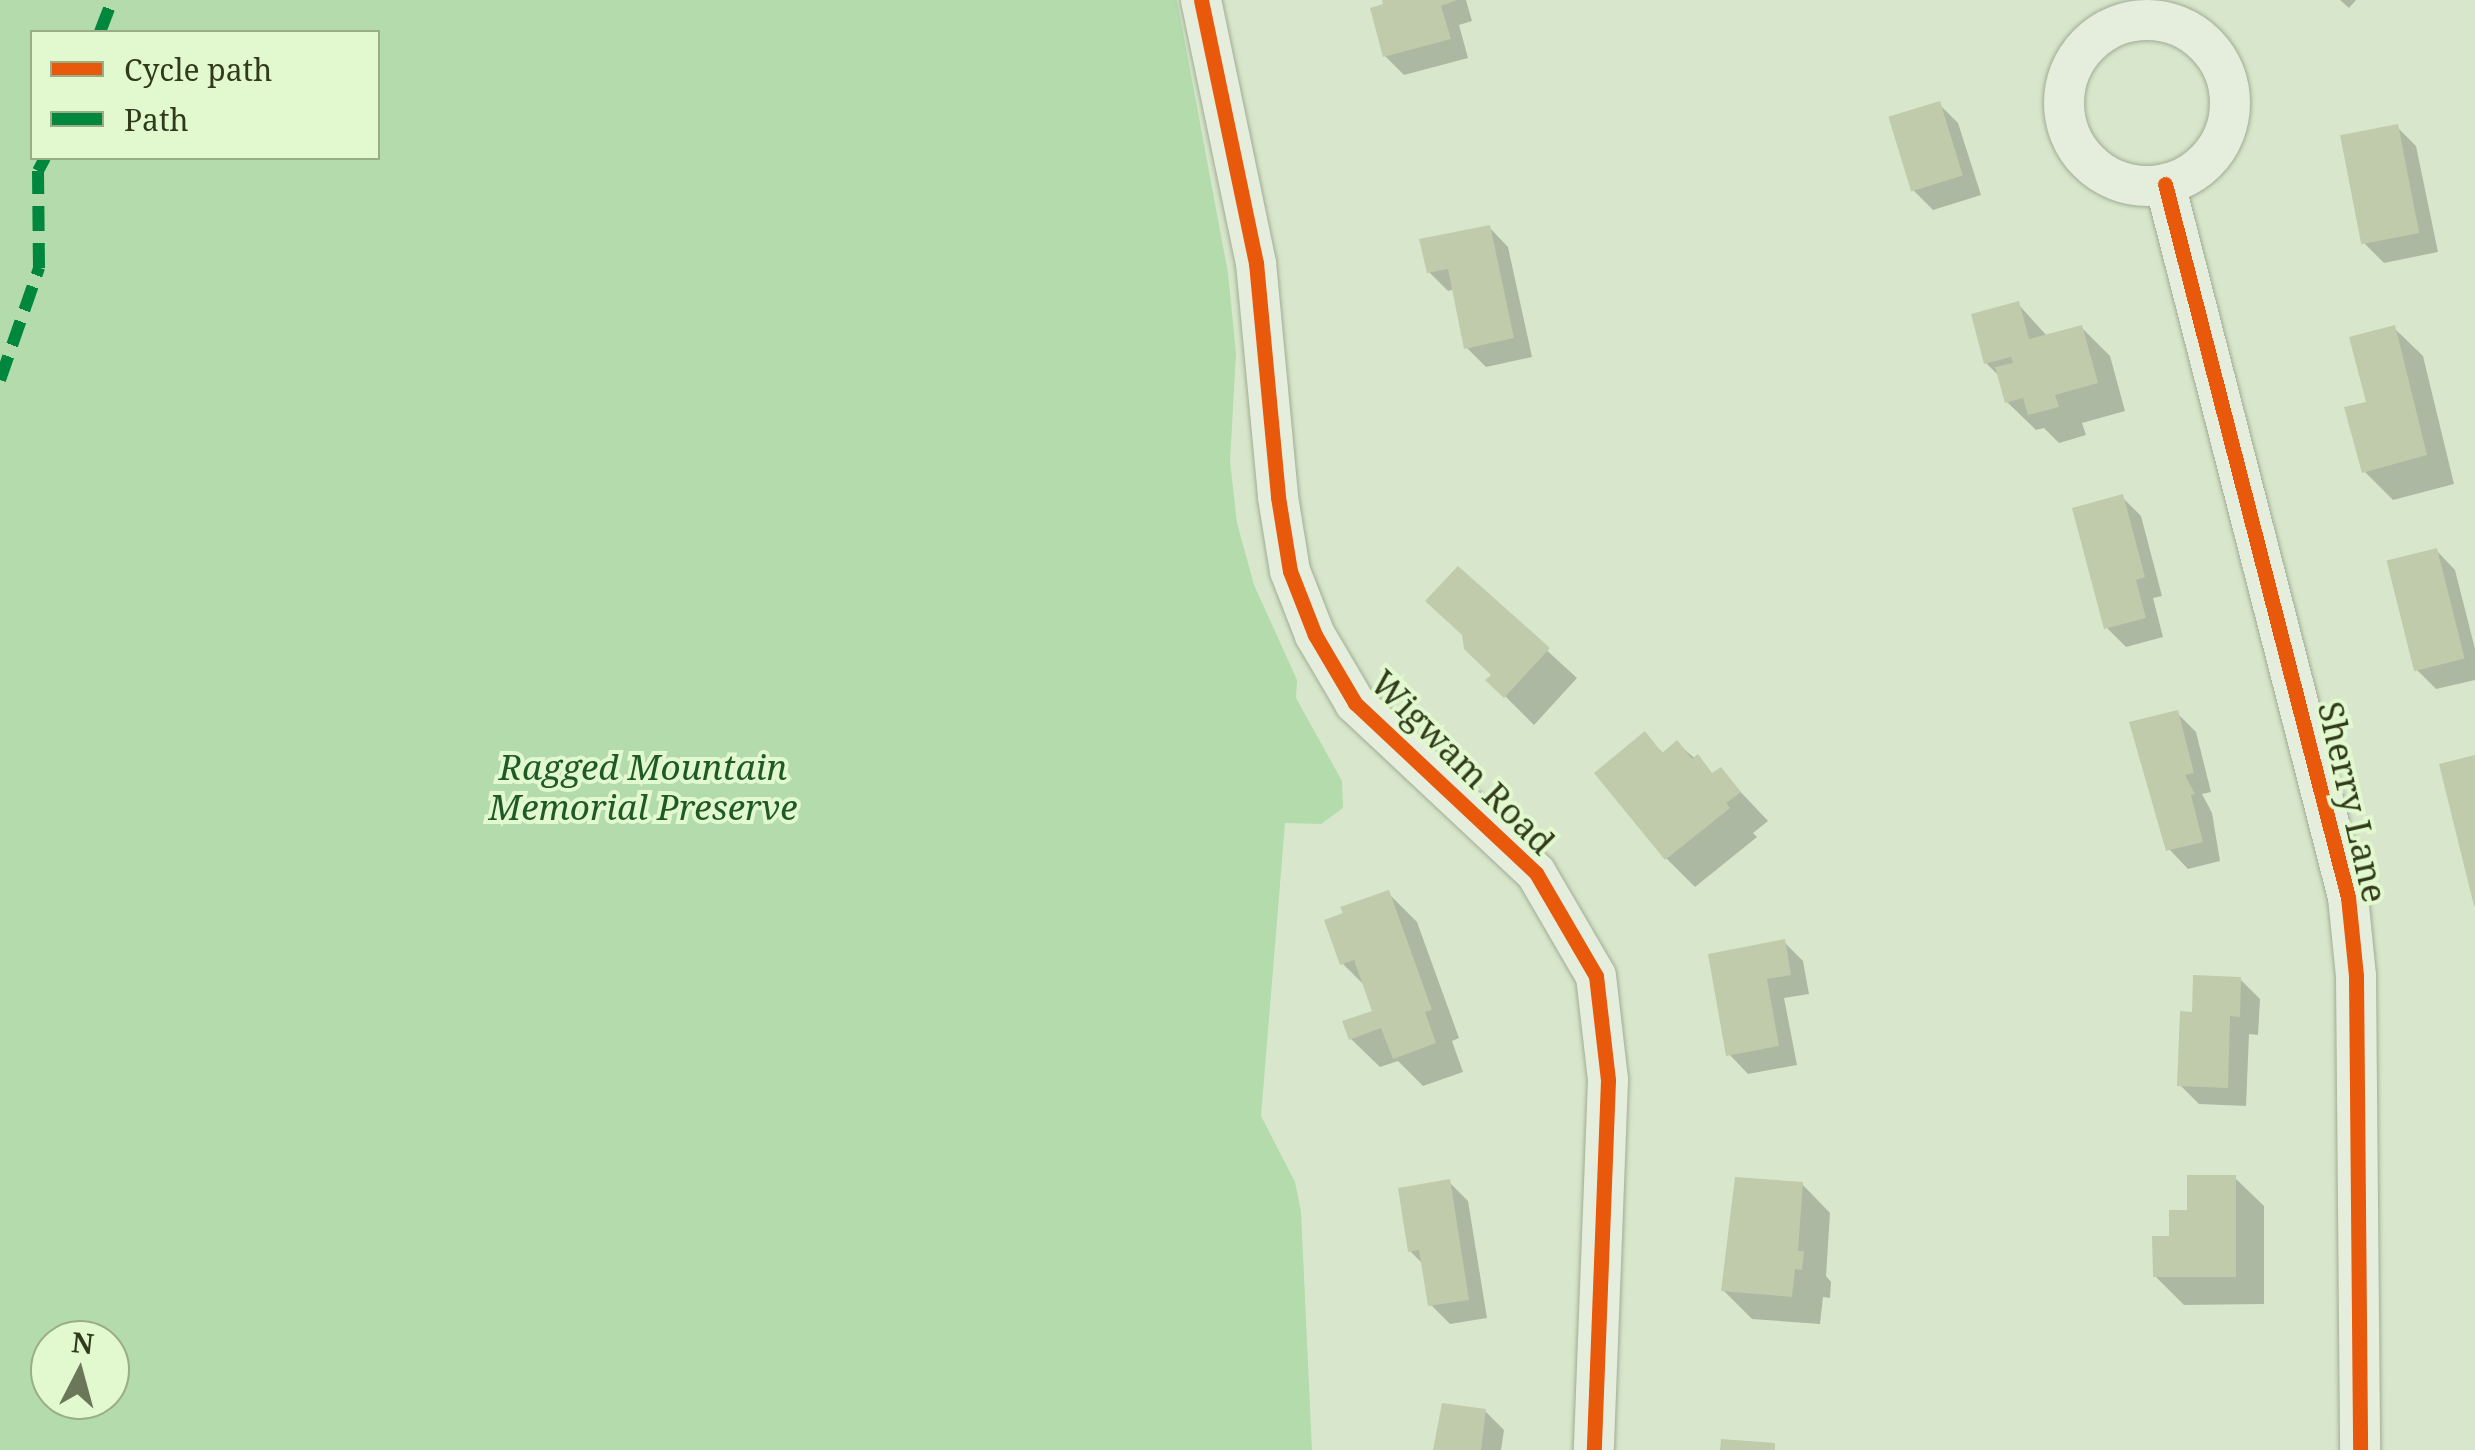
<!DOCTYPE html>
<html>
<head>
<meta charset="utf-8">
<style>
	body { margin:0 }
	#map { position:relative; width:2475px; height:1450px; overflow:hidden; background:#d8e7cb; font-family:"Noto Serif",serif }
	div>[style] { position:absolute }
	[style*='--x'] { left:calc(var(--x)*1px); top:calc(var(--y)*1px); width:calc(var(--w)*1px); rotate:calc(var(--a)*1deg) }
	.green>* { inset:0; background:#b3dbab }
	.shadow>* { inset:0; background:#0003 }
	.building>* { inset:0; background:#bfcbab; transform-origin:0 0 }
	.roads { filter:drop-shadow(0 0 2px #a1ac95) drop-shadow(0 0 2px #a1ac95) }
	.street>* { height:40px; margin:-20px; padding:0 20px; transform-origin:20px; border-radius:20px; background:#e5eedd }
	.street>.ring { margin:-20px; padding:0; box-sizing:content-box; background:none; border:40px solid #e5eedd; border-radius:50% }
	.quiet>* { height:12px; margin-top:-6px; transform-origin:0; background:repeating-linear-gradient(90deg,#00873e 0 25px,transparent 0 37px) }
	.cycleway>* { height:15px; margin:-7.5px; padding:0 7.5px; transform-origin:7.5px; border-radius:7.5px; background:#e8590c }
	span { translate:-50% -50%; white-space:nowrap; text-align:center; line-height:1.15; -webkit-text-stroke:8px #e2f9cf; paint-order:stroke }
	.street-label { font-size:35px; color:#313b1b }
	.park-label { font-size:35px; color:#1f5a24; font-style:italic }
	.legend { position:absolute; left:30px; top:30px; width:350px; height:130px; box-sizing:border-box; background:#e2f9cf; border:2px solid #9bad87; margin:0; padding:12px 18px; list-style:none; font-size:30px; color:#313b1b }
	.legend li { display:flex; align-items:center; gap:20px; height:50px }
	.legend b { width:50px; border:2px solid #9bad87 }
	.north { position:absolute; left:30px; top:1320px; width:100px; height:100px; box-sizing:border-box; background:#e2f9cf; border:2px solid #9bad87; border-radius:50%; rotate:6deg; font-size:28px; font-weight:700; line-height:40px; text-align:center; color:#313b1b }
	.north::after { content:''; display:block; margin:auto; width:35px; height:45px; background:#6b7759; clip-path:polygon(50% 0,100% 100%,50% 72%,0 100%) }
</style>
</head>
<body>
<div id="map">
	<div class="green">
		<div style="clip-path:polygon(evenodd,0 0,1177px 0,1228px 273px,1236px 353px,1230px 462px,1237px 523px,1254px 585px,1297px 680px,1296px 698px,1342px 781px,1343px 808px,1321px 824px,1285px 823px,1261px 1116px,1295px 1182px,1301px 1212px,1312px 1450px,0 1450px,0 0,32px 32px,378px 32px,378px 158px,32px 158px,32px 32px,0 0,50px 1340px,110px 1340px,110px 1400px,50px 1400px,50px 1340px)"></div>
	</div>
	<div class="shadow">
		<div style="clip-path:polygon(1385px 0,1466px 0,1472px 21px,1459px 25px,1468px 58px,1404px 75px,1385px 56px)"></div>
		<div style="clip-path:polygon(2340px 0,2356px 0,2349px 8px)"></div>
		<div style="clip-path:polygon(1939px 104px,1958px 123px,1981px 195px,1933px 210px,1914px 191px)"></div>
		<div style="clip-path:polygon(2397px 127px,2416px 146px,2438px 252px,2384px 263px,2365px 244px)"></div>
		<div style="clip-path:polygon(1489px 227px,1508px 247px,1532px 357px,1486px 367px,1467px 348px,1455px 289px,1448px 291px,1429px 272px)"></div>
		<div style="clip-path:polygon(2018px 304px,2048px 337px,2082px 328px,2110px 356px,2125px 411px,2082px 423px,2086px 435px,2059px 443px,2044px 428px,2036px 430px,2007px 402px,2000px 377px,1986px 363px)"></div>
		<div style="clip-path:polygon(2394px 328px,2423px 356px,2454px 484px,2393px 500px,2364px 471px,2369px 404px)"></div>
		<div style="clip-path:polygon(2122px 497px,2141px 516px,2162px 596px,2153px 598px,2163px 637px,2126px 647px,2107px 628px)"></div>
		<div style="clip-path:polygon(2436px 550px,2455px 570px,2475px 649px,2475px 680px,2436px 689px,2417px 670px)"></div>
		<div style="clip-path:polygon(1458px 569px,1577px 678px,1534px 725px,1489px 680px,1494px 675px,1464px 636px)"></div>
		<div style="clip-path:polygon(2177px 713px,2196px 732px,2211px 792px,2202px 794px,2212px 813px,2220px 861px,2188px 869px,2169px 849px)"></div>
		<div style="clip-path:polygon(1645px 735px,1664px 754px,1677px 743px,1714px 775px,1720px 770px,1768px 821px,1753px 833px,1757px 837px,1695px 887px,1666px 858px)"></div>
		<div style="clip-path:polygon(1388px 893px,1417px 922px,1459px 1038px,1452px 1041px,1463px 1072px,1423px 1086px,1398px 1061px,1380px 1067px,1351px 1039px,1375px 1012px,1367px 988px,1342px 963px)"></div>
		<div style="clip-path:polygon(1784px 942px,1803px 961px,1809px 994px,1784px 998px,1797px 1065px,1748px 1074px,1729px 1054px)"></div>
		<div style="clip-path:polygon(2240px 979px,2260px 999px,2258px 1035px,2249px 1034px,2246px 1106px,2199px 1104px,2180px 1085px,2195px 1014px)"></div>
		<div style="clip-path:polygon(2235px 1178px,2264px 1206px,2264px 1304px,2184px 1305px,2155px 1276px,2189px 1212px)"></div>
		<div style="clip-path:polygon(1449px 1182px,1468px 1201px,1487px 1318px,1450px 1324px,1431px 1305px,1424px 1265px,1410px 1251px)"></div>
		<div style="clip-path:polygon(1802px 1184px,1830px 1213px,1826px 1276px,1831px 1282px,1830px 1298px,1823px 1297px,1820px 1324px,1752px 1319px,1723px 1290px)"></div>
		<div style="clip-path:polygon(1485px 1411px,1504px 1430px,1501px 1450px,1437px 1450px)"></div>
	</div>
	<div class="building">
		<div style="clip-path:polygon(1382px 0,1457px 0,1441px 6px,1451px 39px,1383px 57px,1370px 8px,1383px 4px)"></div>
		<div style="left:1940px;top:101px;width:78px;height:54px;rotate:73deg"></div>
		<div style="left:2398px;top:124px;width:111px;height:59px;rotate:79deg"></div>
		<div style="clip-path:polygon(1490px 225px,1514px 338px,1464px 349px,1448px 269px,1427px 273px,1419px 239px)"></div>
		<div style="clip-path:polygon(2019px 301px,2029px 339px,2082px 325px,2098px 383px,2055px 395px,2059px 407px,2028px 415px,2023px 398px,2005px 403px,1995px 367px,2013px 363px,2011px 357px,1984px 364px,1971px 314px)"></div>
		<div style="clip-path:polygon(2395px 325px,2427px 455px,2362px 473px,2344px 407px,2366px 402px,2349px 337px)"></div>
		<div style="clip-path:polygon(2123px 494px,2145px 577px,2136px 580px,2146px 618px,2104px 629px,2072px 508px)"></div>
		<div style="left:2437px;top:548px;width:114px;height:52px;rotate:76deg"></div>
		<div style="clip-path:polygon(1458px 566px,1550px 648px,1504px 698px,1485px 680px,1491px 675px,1464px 649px,1462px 635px,1425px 601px)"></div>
		<div style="clip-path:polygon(2178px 710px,2194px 773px,2185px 775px,2195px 794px,2191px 795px,2203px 842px,2166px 851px,2129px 722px)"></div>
		<div style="clip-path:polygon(1645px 731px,1662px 753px,1677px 740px,1692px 759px,1698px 754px,1712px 773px,1721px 767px,1741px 792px,1726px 803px,1730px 808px,1665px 860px,1594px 773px)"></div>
		<div style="clip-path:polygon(2475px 755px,2475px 906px,2474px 906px,2439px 764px)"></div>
		<div style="clip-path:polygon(1389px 890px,1432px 1010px,1425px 1012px,1436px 1043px,1393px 1059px,1381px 1028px,1349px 1040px,1342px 1021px,1372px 1011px,1354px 960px,1340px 965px,1324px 920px,1343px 913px,1340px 907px)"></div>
		<div style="clip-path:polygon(1785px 939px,1791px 975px,1767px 979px,1779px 1046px,1726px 1056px,1708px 954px)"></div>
		<div style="clip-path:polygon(2193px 975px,2241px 977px,2240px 1017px,2230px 1016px,2228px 1088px,2177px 1086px,2180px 1011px,2192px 1012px)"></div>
		<div style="clip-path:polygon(2187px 1175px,2236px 1175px,2236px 1277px,2153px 1277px,2152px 1236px,2169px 1236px,2169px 1210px,2187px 1210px)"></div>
		<div style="clip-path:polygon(1735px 1177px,1803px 1182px,1798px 1251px,1804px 1251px,1802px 1270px,1795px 1269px,1792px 1297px,1721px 1291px)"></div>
		<div style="clip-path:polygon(1450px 1179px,1469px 1300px,1428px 1306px,1419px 1250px,1408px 1252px,1398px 1188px)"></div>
		<div style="clip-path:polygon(1442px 1403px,1486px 1409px,1481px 1450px,1433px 1450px)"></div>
		<div style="clip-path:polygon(1721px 1439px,1775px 1443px,1775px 1450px,1720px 1450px)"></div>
	</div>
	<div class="roads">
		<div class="street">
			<div style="--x:1201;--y:0;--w:269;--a:78.2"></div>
			<div style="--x:1256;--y:263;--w:235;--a:84.6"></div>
			<div style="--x:1278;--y:497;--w:75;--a:80.8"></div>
			<div style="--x:1290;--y:571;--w:69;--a:68.7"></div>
			<div style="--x:1315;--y:635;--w:79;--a:59.5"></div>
			<div style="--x:1355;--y:703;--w:248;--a:43.2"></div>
			<div style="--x:1536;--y:873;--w:119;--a:59.8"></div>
			<div style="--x:1596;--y:976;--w:105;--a:83.4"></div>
			<div style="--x:1608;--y:1080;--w:370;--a:92.2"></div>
			<div class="ring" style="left:2064px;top:20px;width:126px;height:126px"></div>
			<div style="--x:2165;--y:184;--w:736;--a:75.61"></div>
			<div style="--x:2348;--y:897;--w:79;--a:84.2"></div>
			<div style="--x:2356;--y:976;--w:474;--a:89.5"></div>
		</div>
	</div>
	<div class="quiet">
		<div style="--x:100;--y:32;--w:34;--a:-69"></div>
		<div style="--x:0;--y:380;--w:119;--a:-70.8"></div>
		<div style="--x:39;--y:268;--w:97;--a:-90.6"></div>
		<div style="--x:38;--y:171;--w:15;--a:-62"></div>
	</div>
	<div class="cycleway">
		<div style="--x:1201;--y:0;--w:269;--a:78.2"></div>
		<div style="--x:1256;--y:263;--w:235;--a:84.6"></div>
		<div style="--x:1278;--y:497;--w:75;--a:80.8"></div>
		<div style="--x:1290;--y:571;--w:69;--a:68.7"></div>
		<div style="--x:1315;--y:635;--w:79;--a:59.5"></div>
		<div style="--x:1355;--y:703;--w:248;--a:43.2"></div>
		<div style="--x:1536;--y:873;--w:119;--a:59.8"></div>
		<div style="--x:1596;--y:976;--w:105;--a:83.4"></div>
		<div style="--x:1608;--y:1080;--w:370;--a:92.2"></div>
		<div style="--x:2165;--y:184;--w:736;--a:75.61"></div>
		<div style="--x:2348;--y:897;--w:79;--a:84.2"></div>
		<div style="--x:2356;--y:976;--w:474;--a:89.5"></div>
	</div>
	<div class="street-label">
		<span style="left:1463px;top:762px;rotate:45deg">Wigwam Road</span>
		<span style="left:2353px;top:802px;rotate:77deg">Sherry Lane</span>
	</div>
	<div class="park-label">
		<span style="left:643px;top:787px">Ragged Mountain<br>Memorial Preserve</span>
	</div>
	<ul class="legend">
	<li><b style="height:12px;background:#e8590c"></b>Cycle path</li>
	<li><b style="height:12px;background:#00873e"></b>Path</li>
	</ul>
	<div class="north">N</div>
</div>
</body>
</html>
